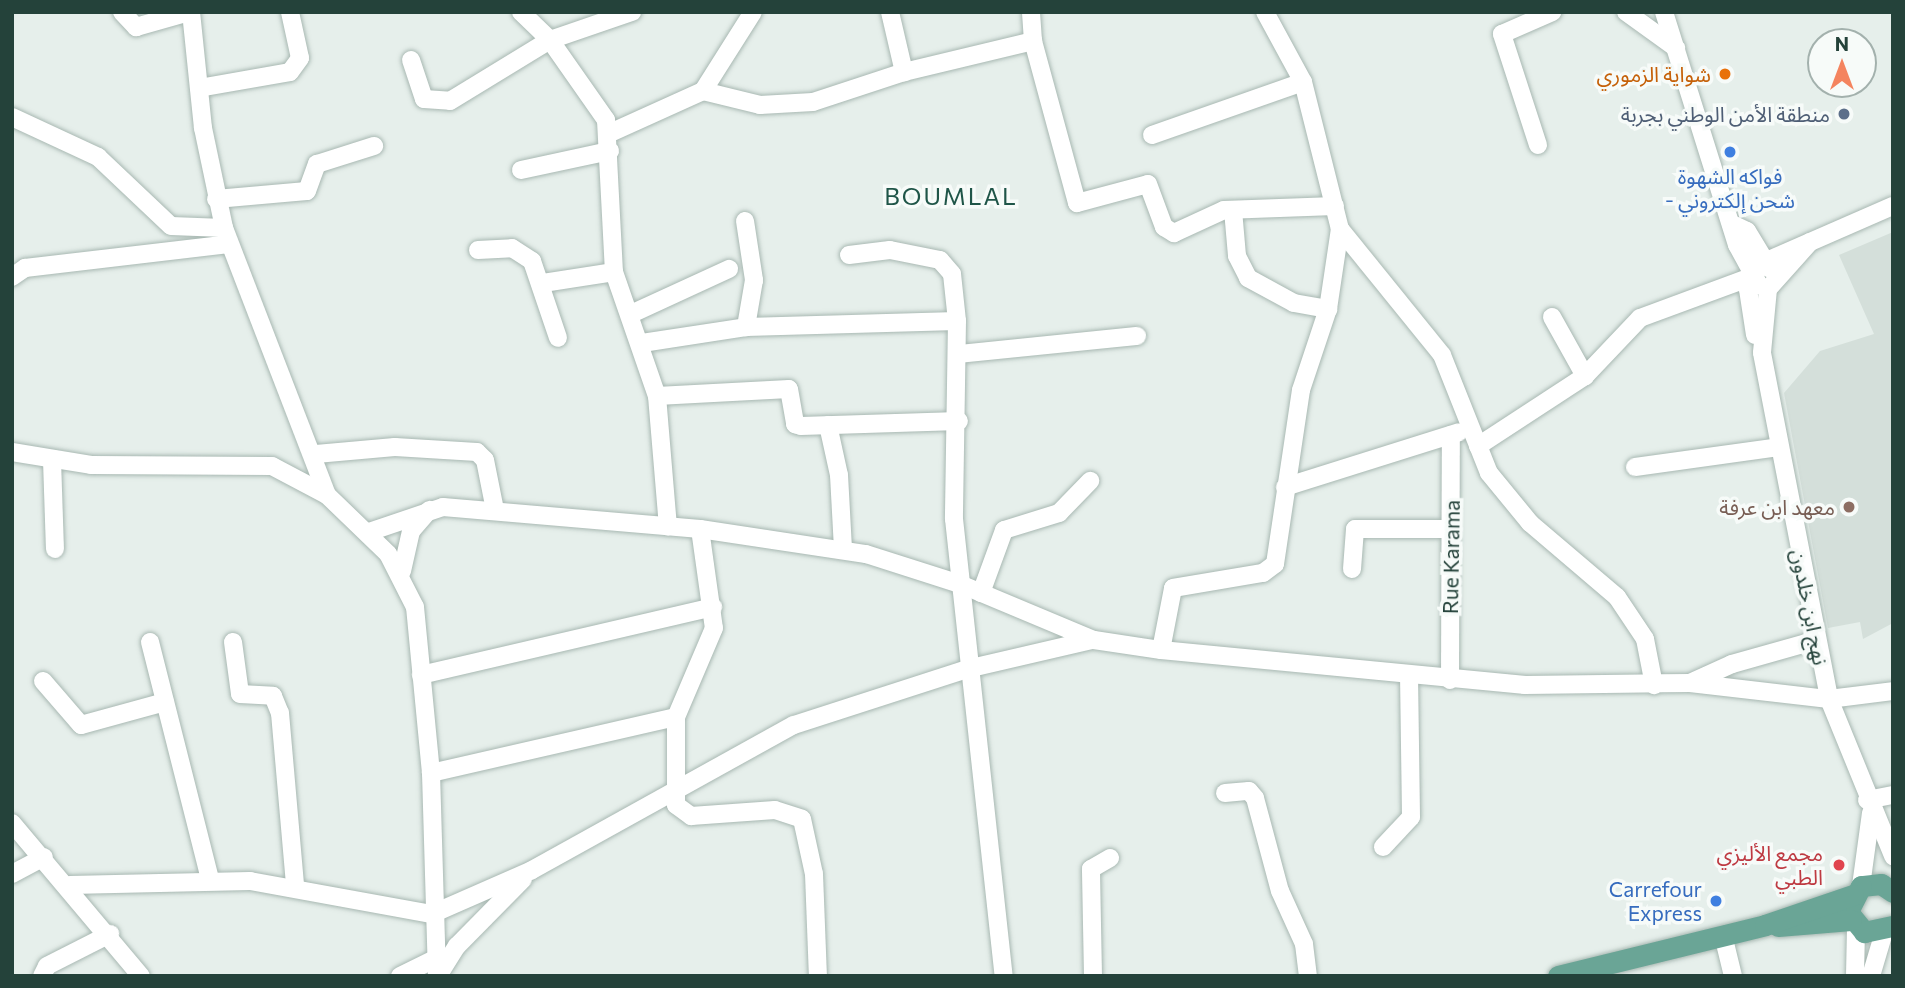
<!DOCTYPE html>
<html>
<head>
<meta charset="utf-8">
<style>
	body { margin:0 }
	#map { position:relative; width:1905px; height:988px; overflow:hidden; background:#e6efeb; font-family:Commissioner,"Noto Sans Arabic",sans-serif }
	div>[style] { position:absolute }
	[style*='--x'] { left:calc(var(--x)*1px); top:calc(var(--y)*1px); width:calc(var(--w)*1px); rotate:calc(var(--a)*1deg) }
	.built>* { inset:0; background:#d4dfda }
	.roads { filter:drop-shadow(0 0 2px #a8b8b2) drop-shadow(0 0 2px #a8b8b2) }
	.minor>* { height:18px; margin:-9px; padding:0 9px; transform-origin:9px; border-radius:9px; background:#fff }
	.major>* { height:21px; margin:-10.5px; padding:0 10.5px; transform-origin:10.5px; border-radius:10.5px; background:#6aa596 }
	.dots>* { width:19px; height:19px; translate:-50% -50%; box-sizing:border-box; border:4px solid #f7fbf9; border-radius:50% }
	span { translate:-50% -50%; white-space:nowrap; text-align:center; line-height:1.15; -webkit-text-stroke:7px #f7fbf9; paint-order:stroke }
	.food-label { font-size:21px; color:#c56008 }
	.right { translate:-100% -50%; text-align:right }
	.service-label { font-size:21px; color:#4e5e75 }
	.shop-label { font-size:21px; color:#366cbe }
	.education-label { font-size:21px; color:#785e54 }
	.street-label { font-size:21px; color:#24423a }
	.health-label { font-size:21px; color:#be3a42 }
	.quarter-label { font-size:24px; color:#1f5548; letter-spacing:2px }
	.frame { position:absolute; inset:0; border:14px solid #24423a; pointer-events:none }
	.north { position:absolute; left:1807px; top:28px; width:70px; height:70px; box-sizing:border-box; background:#f7fbf9; border:2px solid #a3b1ad; border-radius:50%; rotate:0deg; font-size:19px; font-weight:700; line-height:28px; text-align:center; color:#24423a }
	.north::after { content:''; display:block; margin:auto; width:24px; height:32px; background:#f4845f; clip-path:polygon(50% 0,100% 100%,50% 72%,0 100%) }
</style>
</head>
<body>
<div id="map">
	<div class="built">
		<div style="clip-path:polygon(1893px 232px,1893px 623px,1863px 639px,1860px 622px,1828px 628px,1784px 393px,1820px 351px,1874px 334px,1839px 255px)"></div>
	</div>
	<div class="roads">
		<div class="minor">
			<div style="--x:122;--y:12;--w:21;--a:47"></div>
			<div style="--x:136;--y:27;--w:55;--a:-15.8"></div>
			<div style="--x:191;--y:12;--w:117;--a:84.1"></div>
			<div style="--x:203;--y:128;--w:102;--a:78.1"></div>
			<div style="--x:224;--y:228;--w:286;--a:68.9"></div>
			<div style="--x:521;--y:12;--w:40;--a:44"></div>
			<div style="--x:550;--y:40;--w:98;--a:55"></div>
			<div style="--x:606;--y:120;--w:152;--a:87"></div>
			<div style="--x:614;--y:272;--w:131;--a:70.9"></div>
			<div style="--x:657;--y:396;--w:131;--a:85.2"></div>
			<div style="--x:890;--y:12;--w:62;--a:76.9"></div>
			<div style="--x:1265;--y:12;--w:80;--a:61.5"></div>
			<div style="--x:1303;--y:82;--w:152;--a:75.9"></div>
			<div style="--x:1340;--y:229;--w:162;--a:51"></div>
			<div style="--x:1442;--y:355;--w:127;--a:68.3"></div>
			<div style="--x:1489;--y:473;--w:65;--a:50.6"></div>
			<div style="--x:1530;--y:523;--w:114;--a:40.4"></div>
			<div style="--x:1617;--y:597;--w:50;--a:56.3"></div>
			<div style="--x:1645;--y:639;--w:47;--a:78.9"></div>
			<div style="--x:1626;--y:12;--w:62;--a:35.8"></div>
			<div style="--x:1664;--y:12;--w:244;--a:72.6"></div>
			<div style="--x:1737;--y:245;--w:46;--a:61.2"></div>
			<div style="--x:1033;--y:41;--w:168;--a:74.8"></div>
			<div style="--x:1077;--y:203;--w:73;--a:-15"></div>
			<div style="--x:1148;--y:184;--w:46;--a:69.6"></div>
			<div style="--x:1164;--y:227;--w:12;--a:31"></div>
			<div style="--x:1174;--y:233;--w:55;--a:-24.7"></div>
			<div style="--x:1224;--y:210;--w:111;--a:-2.1"></div>
			<div style="--x:411;--y:60;--w:41;--a:71.6"></div>
			<div style="--x:424;--y:99;--w:26;--a:4"></div>
			<div style="--x:450;--y:101;--w:117;--a:-31.4"></div>
			<div style="--x:550;--y:40;--w:87;--a:-18.9"></div>
			<div style="--x:199;--y:88;--w:92;--a:-10"></div>
			<div style="--x:290;--y:72;--w:17;--a:-54"></div>
			<div style="--x:300;--y:58;--w:47;--a:-102.3"></div>
			<div style="--x:703;--y:91;--w:59;--a:13.8"></div>
			<div style="--x:760;--y:105;--w:53;--a:-3.2"></div>
			<div style="--x:813;--y:102;--w:96;--a:-18.2"></div>
			<div style="--x:904;--y:72;--w:133;--a:-13.5"></div>
			<div style="--x:1033;--y:41;--w:29;--a:-94"></div>
			<div style="--x:12;--y:117;--w:95;--a:24.9"></div>
			<div style="--x:98;--y:157;--w:100;--a:43.4"></div>
			<div style="--x:171;--y:226;--w:53;--a:2.2"></div>
			<div style="--x:610;--y:133;--w:102;--a:-24.3"></div>
			<div style="--x:703;--y:91;--w:93;--a:-57.7"></div>
			<div style="--x:1152;--y:135;--w:160;--a:-19.3"></div>
			<div style="--x:1538;--y:145;--w:117;--a:-108"></div>
			<div style="--x:1502;--y:34;--w:55;--a:-23.7"></div>
			<div style="--x:521;--y:170;--w:91;--a:-12.1"></div>
			<div style="--x:216;--y:199;--w:91;--a:-5"></div>
			<div style="--x:307;--y:191;--w:29;--a:-70"></div>
			<div style="--x:317;--y:164;--w:60;--a:-17.5"></div>
			<div style="--x:1233;--y:210;--w:46;--a:85"></div>
			<div style="--x:1237;--y:256;--w:25;--a:63"></div>
			<div style="--x:1248;--y:278;--w:52;--a:28.5"></div>
			<div style="--x:1294;--y:303;--w:35;--a:10"></div>
			<div style="--x:745;--y:221;--w:60;--a:81.3"></div>
			<div style="--x:754;--y:280;--w:48;--a:99.7"></div>
			<div style="--x:1734;--y:225;--w:14;--a:25"></div>
			<div style="--x:1747;--y:231;--w:44;--a:58.8"></div>
			<div style="--x:1810;--y:242;--w:63;--a:131.8"></div>
			<div style="--x:1768;--y:289;--w:64;--a:95.4"></div>
			<div style="--x:1762;--y:353;--w:352;--a:79"></div>
			<div style="--x:1829;--y:699;--w:170;--a:67.8"></div>
			<div style="--x:478;--y:250;--w:34;--a:-3"></div>
			<div style="--x:512;--y:248;--w:24;--a:33"></div>
			<div style="--x:532;--y:261;--w:81;--a:71.3"></div>
			<div style="--x:849;--y:255;--w:41;--a:-7"></div>
			<div style="--x:890;--y:250;--w:51;--a:11.3"></div>
			<div style="--x:940;--y:260;--w:18;--a:49"></div>
			<div style="--x:952;--y:274;--w:47;--a:83.9"></div>
			<div style="--x:12;--y:277;--w:16;--a:-35"></div>
			<div style="--x:25;--y:268;--w:205;--a:-6.7"></div>
			<div style="--x:543;--y:283;--w:72;--a:-8.8"></div>
			<div style="--x:631;--y:314;--w:108;--a:-24.7"></div>
			<div style="--x:1552;--y:317;--w:68;--a:60.8"></div>
			<div style="--x:1755;--y:335;--w:47;--a:-98.7"></div>
			<div style="--x:1748;--y:289;--w:28;--a:-64"></div>
			<div style="--x:1760;--y:264;--w:145;--a:-23.6"></div>
			<div style="--x:642;--y:343;--w:105;--a:-8.7"></div>
			<div style="--x:746;--y:327;--w:211;--a:-1.6"></div>
			<div style="--x:957;--y:321;--w:198;--a:90.9"></div>
			<div style="--x:954;--y:519;--w:460;--a:83.8"></div>
			<div style="--x:959;--y:354;--w:179;--a:-5.8"></div>
			<div style="--x:657;--y:396;--w:132;--a:-3"></div>
			<div style="--x:789;--y:389;--w:36;--a:80"></div>
			<div style="--x:795;--y:424;--w:6;--a:18"></div>
			<div style="--x:801;--y:426;--w:158;--a:-1.8"></div>
			<div style="--x:828;--y:425;--w:51;--a:77.6"></div>
			<div style="--x:839;--y:475;--w:74;--a:86.9"></div>
			<div style="--x:1478;--y:446;--w:128;--a:-33.2"></div>
			<div style="--x:1585;--y:376;--w:80;--a:-46.5"></div>
			<div style="--x:1640;--y:318;--w:118;--a:-20.3"></div>
			<div style="--x:12;--y:452;--w:80;--a:9.3"></div>
			<div style="--x:91;--y:465;--w:181;--a:0.3"></div>
			<div style="--x:272;--y:466;--w:62;--a:27.8"></div>
			<div style="--x:327;--y:495;--w:85;--a:44"></div>
			<div style="--x:388;--y:554;--w:59;--a:63"></div>
			<div style="--x:415;--y:607;--w:167;--a:84.5"></div>
			<div style="--x:431;--y:773;--w:203;--a:88.3"></div>
			<div style="--x:316;--y:454;--w:79;--a:-5.1"></div>
			<div style="--x:395;--y:447;--w:82;--a:3.5"></div>
			<div style="--x:477;--y:452;--w:11;--a:45"></div>
			<div style="--x:485;--y:460;--w:51;--a:78.7"></div>
			<div style="--x:52;--y:460;--w:89;--a:88.1"></div>
			<div style="--x:1635;--y:467;--w:145;--a:-7.9"></div>
			<div style="--x:1285;--y:487;--w:182;--a:-17.5"></div>
			<div style="--x:700;--y:529;--w:100;--a:82"></div>
			<div style="--x:714;--y:628;--w:97;--a:113.1"></div>
			<div style="--x:676;--y:717;--w:88;--a:90"></div>
			<div style="--x:676;--y:805;--w:19;--a:36"></div>
			<div style="--x:691;--y:816;--w:84;--a:-4.1"></div>
			<div style="--x:775;--y:810;--w:28;--a:18"></div>
			<div style="--x:802;--y:819;--w:56;--a:77.7"></div>
			<div style="--x:814;--y:874;--w:102;--a:87.8"></div>
			<div style="--x:369;--y:532;--w:78;--a:-18.7"></div>
			<div style="--x:443;--y:507;--w:258;--a:4.9"></div>
			<div style="--x:700;--y:529;--w:168;--a:8.6"></div>
			<div style="--x:866;--y:554;--w:99;--a:17.7"></div>
			<div style="--x:960;--y:584;--w:145;--a:22.7"></div>
			<div style="--x:1094;--y:640;--w:68;--a:8.5"></div>
			<div style="--x:1161;--y:650;--w:366;--a:5.5"></div>
			<div style="--x:1525;--y:685;--w:165;--a:-0.7"></div>
			<div style="--x:1690;--y:683;--w:140;--a:6.6"></div>
			<div style="--x:1829;--y:699;--w:64;--a:-7.1"></div>
			<div style="--x:1352;--y:569;--w:40;--a:-85.7"></div>
			<div style="--x:1355;--y:529;--w:96;--a:0"></div>
			<div style="--x:402;--y:571;--w:41;--a:-77.3"></div>
			<div style="--x:411;--y:531;--w:28;--a:-49"></div>
			<div style="--x:981;--y:593;--w:67;--a:-69.9"></div>
			<div style="--x:1004;--y:530;--w:58;--a:-17.2"></div>
			<div style="--x:1059;--y:513;--w:45;--a:-45.9"></div>
			<div style="--x:150;--y:642;--w:244;--a:75.8"></div>
			<div style="--x:233;--y:642;--w:52;--a:82.3"></div>
			<div style="--x:240;--y:694;--w:33;--a:3"></div>
			<div style="--x:273;--y:696;--w:18;--a:68"></div>
			<div style="--x:280;--y:713;--w:174;--a:85"></div>
			<div style="--x:1161;--y:650;--w:63;--a:-79"></div>
			<div style="--x:1173;--y:588;--w:91;--a:-9.5"></div>
			<div style="--x:1263;--y:573;--w:15;--a:-37"></div>
			<div style="--x:1275;--y:564;--w:176;--a:-81.5"></div>
			<div style="--x:1301;--y:390;--w:85;--a:-71.6"></div>
			<div style="--x:1328;--y:309;--w:81;--a:-81.5"></div>
			<div style="--x:421;--y:675;--w:300;--a:-13.1"></div>
			<div style="--x:1450;--y:680;--w:245;--a:-89.8"></div>
			<div style="--x:43;--y:681;--w:58;--a:49.2"></div>
			<div style="--x:81;--y:725;--w:87;--a:-15.3"></div>
			<div style="--x:1690;--y:683;--w:46;--a:-24.3"></div>
			<div style="--x:1732;--y:664;--w:88;--a:-15.8"></div>
			<div style="--x:431;--y:773;--w:251;--a:-12.9"></div>
			<div style="--x:1225;--y:793;--w:24;--a:-5"></div>
			<div style="--x:1249;--y:791;--w:9;--a:49"></div>
			<div style="--x:1255;--y:798;--w:96;--a:75"></div>
			<div style="--x:1280;--y:891;--w:58;--a:65.6"></div>
			<div style="--x:1304;--y:944;--w:32;--a:83"></div>
			<div style="--x:1867;--y:800;--w:26;--a:-11"></div>
			<div style="--x:12;--y:823;--w:200;--a:49.9"></div>
			<div style="--x:1383;--y:847;--w:41;--a:-47"></div>
			<div style="--x:1411;--y:817;--w:140;--a:-90.8"></div>
			<div style="--x:12;--y:874;--w:36;--a:-28"></div>
			<div style="--x:70;--y:885;--w:180;--a:-1.3"></div>
			<div style="--x:250;--y:881;--w:185;--a:10.3"></div>
			<div style="--x:432;--y:914;--w:109;--a:-23.7"></div>
			<div style="--x:532;--y:870;--w:299;--a:-29"></div>
			<div style="--x:794;--y:725;--w:182;--a:-17.9"></div>
			<div style="--x:967;--y:669;--w:128;--a:-13.1"></div>
			<div style="--x:1861;--y:886;--w:74;--a:-82.2"></div>
			<div style="--x:1723;--y:935;--w:42;--a:76.3"></div>
			<div style="--x:42;--y:976;--w:11;--a:-63"></div>
			<div style="--x:47;--y:966;--w:71;--a:-26.9"></div>
			<div style="--x:400;--y:976;--w:39;--a:-26"></div>
			<div style="--x:438;--y:976;--w:36;--a:-58"></div>
			<div style="--x:457;--y:946;--w:94;--a:-45.4"></div>
			<div style="--x:1093;--y:976;--w:107;--a:-91.1"></div>
			<div style="--x:1091;--y:869;--w:22;--a:-30"></div>
			<div style="--x:1855;--y:976;--w:49;--a:-88.8"></div>
			<div style="--x:1871;--y:976;--w:46;--a:-73.5"></div>
		</div>
		<div class="major">
			<div style="--x:1893;--y:892;--w:14;--a:-146"></div>
			<div style="--x:1881;--y:884;--w:20;--a:174"></div>
			<div style="--x:1861;--y:886;--w:29;--a:117"></div>
			<div style="--x:1848;--y:912;--w:26;--a:51"></div>
			<div style="--x:1864;--y:932;--w:30;--a:-12"></div>
			<div style="--x:1778;--y:926;--w:73;--a:-4.7"></div>
			<div style="--x:1558;--y:976;--w:213;--a:-13.8"></div>
			<div style="--x:1765;--y:925;--w:93;--a:-18.8"></div>
		</div>
	</div>
	<div class="dots">
		<div style="left:1725px;top:74px;background:#e8710a"></div>
		<div style="left:1844px;top:114px;background:#5c6f8a"></div>
		<div style="left:1730px;top:152px;background:#3f7fe0"></div>
		<div style="left:1849px;top:507px;background:#8d6e63"></div>
		<div style="left:1839px;top:865px;background:#e0444e"></div>
		<div style="left:1716px;top:901px;background:#3f7fe0"></div>
	</div>
	<div class="food-label">
		<span class="right" style="left:1711px;top:74px">شواية الزموري</span>
	</div>
	<div class="service-label">
		<span class="right" style="left:1830px;top:114px">منطقة الأمن الوطني بجربة</span>
	</div>
	<div class="shop-label">
		<span style="left:1730px;top:188px">فواكه الشهوة<br>- شحن إلكتروني</span>
		<span class="right" style="left:1702px;top:901px">Carrefour<br>Express</span>
	</div>
	<div class="education-label">
		<span class="right" style="left:1835px;top:507px">معهد ابن عرفة</span>
	</div>
	<div class="street-label">
		<span style="left:1451px;top:557px;rotate:-89deg">Rue Karama</span>
		<span style="left:1810px;top:607px;rotate:79deg">نهج ابن خلدون</span>
	</div>
	<div class="health-label">
		<span class="right" style="left:1823px;top:865px">مجمع الأليزي<br>الطبي</span>
	</div>
	<div class="quarter-label">
		<span style="left:951px;top:196px">BOUMLAL</span>
	</div>
	<div class="frame"></div>
	<div class="north">N</div>
</div>
</body>
</html>
